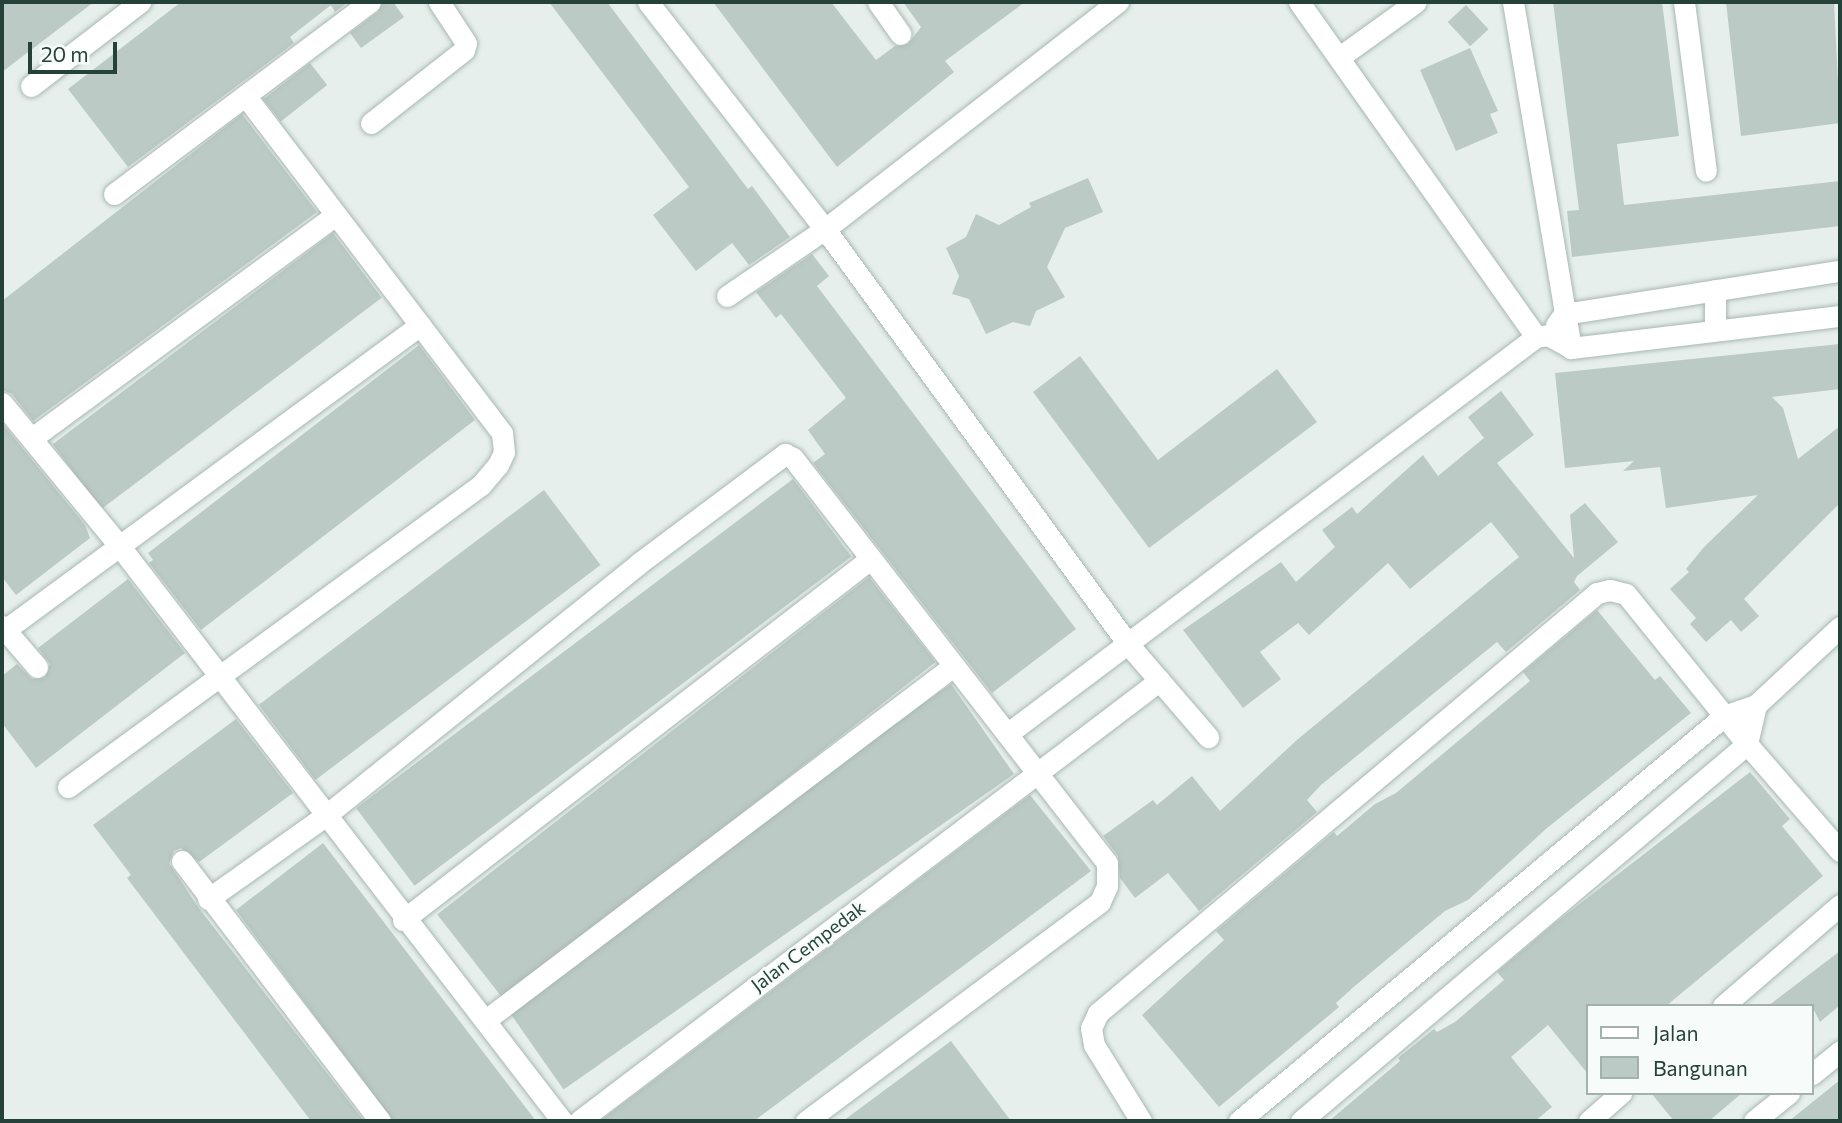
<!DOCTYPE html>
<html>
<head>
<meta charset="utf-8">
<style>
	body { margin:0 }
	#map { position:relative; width:1842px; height:1123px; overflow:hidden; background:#e6efeb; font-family:Commissioner,sans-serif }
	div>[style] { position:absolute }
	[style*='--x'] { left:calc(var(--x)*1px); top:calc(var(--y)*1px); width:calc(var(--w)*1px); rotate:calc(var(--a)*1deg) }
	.building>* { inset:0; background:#bbcac4; transform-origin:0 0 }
	.roads { filter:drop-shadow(0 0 2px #a8b8b2) drop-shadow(0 0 2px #a8b8b2) }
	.minor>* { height:21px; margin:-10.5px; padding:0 10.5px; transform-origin:10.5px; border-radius:10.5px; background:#fff }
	span { translate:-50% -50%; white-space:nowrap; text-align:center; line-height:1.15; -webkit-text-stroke:5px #f7fbf9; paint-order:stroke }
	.street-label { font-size:19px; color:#24423a }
	.frame { position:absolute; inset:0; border:4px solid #24423a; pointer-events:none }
	.legend { position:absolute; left:1586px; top:1004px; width:228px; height:91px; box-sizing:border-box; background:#f7fbf9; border:2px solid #a3b1ad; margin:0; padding:9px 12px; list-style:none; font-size:21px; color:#24423a }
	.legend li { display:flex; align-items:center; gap:14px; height:35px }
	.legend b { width:35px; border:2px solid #a3b1ad }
	.scale { position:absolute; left:28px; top:42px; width:89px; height:32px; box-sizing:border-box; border:4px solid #24423a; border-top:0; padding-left:9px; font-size:21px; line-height:24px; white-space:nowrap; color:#24423a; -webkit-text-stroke:5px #f7fbf9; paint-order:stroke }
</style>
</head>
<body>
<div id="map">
	<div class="building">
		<div style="clip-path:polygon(2px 2px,94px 2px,2px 72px)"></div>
		<div style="clip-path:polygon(181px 2px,348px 2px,335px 12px,331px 5px,290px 37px,294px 43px,128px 167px,68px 89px)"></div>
		<div style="clip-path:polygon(383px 2px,393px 2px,404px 17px,361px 48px,350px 33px,378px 12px)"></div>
		<div style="clip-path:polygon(549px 2px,607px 2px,748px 189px,752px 186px,790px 237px,749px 265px,732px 243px,696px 271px,653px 215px,689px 187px)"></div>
		<div style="clip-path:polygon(713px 2px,831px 2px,876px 60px,895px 46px,908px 44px,921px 27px,903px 2px,1025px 2px,945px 61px,954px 72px,837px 167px)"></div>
		<div style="clip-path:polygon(1553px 2px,1662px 2px,1679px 136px,1617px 144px,1624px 205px,1840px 181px,1840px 226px,1572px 257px,1567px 211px,1579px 210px)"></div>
		<div style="clip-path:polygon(1726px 2px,1834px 2px,1840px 123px,1741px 136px)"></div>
		<div style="left:1466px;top:5px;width:33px;height:25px;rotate:47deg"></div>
		<div style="clip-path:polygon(1470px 48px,1498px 111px,1490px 114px,1498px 133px,1456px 151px,1420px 70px)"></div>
		<div style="left:310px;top:63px;width:28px;height:59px;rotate:52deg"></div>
		<div style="clip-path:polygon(242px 114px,317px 212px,33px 421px,12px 394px,2px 390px,2px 301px)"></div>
		<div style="clip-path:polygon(1088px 178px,1103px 212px,1065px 228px,1047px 267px,1065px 297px,1036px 311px,1030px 326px,1013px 322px,986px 334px,969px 299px,952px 294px,959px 276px,946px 248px,966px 237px,976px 214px,999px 225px,1031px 207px,1029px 203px)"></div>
		<div style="left:333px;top:233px;width:81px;height:351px;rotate:53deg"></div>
		<div style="clip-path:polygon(812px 254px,829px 276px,817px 286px,1076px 629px,992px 693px,813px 463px,825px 454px,808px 430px,846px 398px,781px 314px,776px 318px,756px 292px)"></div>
		<div style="clip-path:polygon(1840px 344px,1840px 389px,1772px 397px,1783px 408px,1798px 459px,1840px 426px,1840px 503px,1744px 599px,1759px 616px,1741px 632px,1731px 620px,1706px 642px,1690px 624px,1696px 618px,1670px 589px,1689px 572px,1686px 569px,1704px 547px,1758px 495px,1666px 508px,1660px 467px,1623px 471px,1634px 461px,1565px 468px,1555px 373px)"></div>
		<div style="clip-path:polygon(419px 345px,475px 420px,201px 630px,149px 563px,153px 560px,148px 553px)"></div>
		<div style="clip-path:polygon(1080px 356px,1158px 460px,1277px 369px,1317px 422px,1149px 548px,1033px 392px)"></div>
		<div style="clip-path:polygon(1501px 391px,1534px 435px,1497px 463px,1574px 558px,1570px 515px,1585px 503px,1618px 542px,1577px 576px,1574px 582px,1580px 590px,1506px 652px,1497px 642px,1321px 785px,1307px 800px,1317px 812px,1199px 911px,1168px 873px,1135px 898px,1120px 878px,1118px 856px,1103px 836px,1153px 800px,1157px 805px,1192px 776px,1220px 811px,1298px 739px,1519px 557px,1491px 522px,1410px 589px,1388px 563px,1309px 635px,1298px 623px,1260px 652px,1281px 679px,1243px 708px,1183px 630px,1281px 562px,1296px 582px,1335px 547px,1322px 530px,1352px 507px,1357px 514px,1423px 455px,1438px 476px,1484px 438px,1468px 417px)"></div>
		<div style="clip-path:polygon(2px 423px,85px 525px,90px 538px,16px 595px,2px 577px)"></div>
		<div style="left:793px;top:479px;width:97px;height:547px;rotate:53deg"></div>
		<div style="left:544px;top:490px;width:94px;height:357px;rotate:53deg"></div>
		<div style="left:869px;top:577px;width:108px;height:548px;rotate:52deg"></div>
		<div style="clip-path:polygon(128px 579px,185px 653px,36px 768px,2px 723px,2px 676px,17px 664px,32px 679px,45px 677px,50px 664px,38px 648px)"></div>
		<div style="clip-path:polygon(1597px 610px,1655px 680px,1660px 676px,1691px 713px,1547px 828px,1468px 900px,1445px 911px,1356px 985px,1336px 1003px,1339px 1007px,1219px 1107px,1142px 1015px,1224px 940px,1216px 931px,1334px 832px,1337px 836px,1375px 804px,1396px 793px,1530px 681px,1523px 672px)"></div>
		<div style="left:951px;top:684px;width:110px;height:550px;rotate:55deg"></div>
		<div style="clip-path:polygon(236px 719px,293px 793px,199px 862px,181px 848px,174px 851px,169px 863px,198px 907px,364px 1121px,311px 1121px,127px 878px,131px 875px,93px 825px)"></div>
		<div style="clip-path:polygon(1750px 772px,1790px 819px,1782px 826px,1823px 876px,1666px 1006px,1588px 1006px,1588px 1074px,1548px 1025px,1511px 1057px,1552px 1107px,1535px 1121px,1329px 1121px,1400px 1061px,1398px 1058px,1434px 1029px,1437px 1032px,1455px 1022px,1504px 980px,1497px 972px,1555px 923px)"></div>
		<div style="clip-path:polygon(1030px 795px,1091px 871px,754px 1121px,600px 1121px)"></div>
		<div style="clip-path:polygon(323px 843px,383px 921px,536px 1121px,393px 1121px,236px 910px)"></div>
		<div style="clip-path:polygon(1840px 951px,1840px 1005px,1820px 1022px,1812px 1006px,1768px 1006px)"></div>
		<div style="clip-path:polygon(951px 1041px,1011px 1121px,843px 1121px,878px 1095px)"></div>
		<div style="clip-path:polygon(1840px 1080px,1840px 1121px,1789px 1121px)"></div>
		<div style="clip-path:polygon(1651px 1093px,1742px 1093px,1709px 1121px,1674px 1121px)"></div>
	</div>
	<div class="roads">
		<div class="minor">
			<div style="--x:648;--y:2;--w:288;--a:52.1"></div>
			<div style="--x:825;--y:229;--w:514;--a:53.87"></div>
			<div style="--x:1128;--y:644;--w:123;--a:49.3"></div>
			<div style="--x:878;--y:2;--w:39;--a:55"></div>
			<div style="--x:1299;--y:2;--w:410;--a:54.7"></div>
			<div style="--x:1513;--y:2;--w:351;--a:80.5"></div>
			<div style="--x:1684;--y:2;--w:170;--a:82.6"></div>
			<div style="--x:1341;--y:56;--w:92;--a:-35.8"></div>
			<div style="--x:31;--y:86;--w:138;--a:-37.6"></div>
			<div style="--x:371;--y:123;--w:118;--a:-38.1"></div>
			<div style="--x:464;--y:50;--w:7;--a:-74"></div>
			<div style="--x:466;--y:43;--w:49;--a:-123.4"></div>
			<div style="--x:114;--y:194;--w:320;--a:-36.9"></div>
			<div style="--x:1715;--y:290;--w:40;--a:90"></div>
			<div style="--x:727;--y:296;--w:119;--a:-34.4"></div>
			<div style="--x:825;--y:229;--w:371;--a:-37.8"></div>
			<div style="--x:1556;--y:325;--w:14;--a:-54"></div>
			<div style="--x:1564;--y:314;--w:279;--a:-8.9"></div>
			<div style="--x:2;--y:403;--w:183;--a:50.6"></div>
			<div style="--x:118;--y:544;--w:728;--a:52.42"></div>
			<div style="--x:32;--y:438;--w:375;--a:-36.3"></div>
			<div style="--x:2;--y:626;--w:54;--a:49.5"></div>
			<div style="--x:5;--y:630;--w:515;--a:-36.31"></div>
			<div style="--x:420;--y:325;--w:287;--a:-127.3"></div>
			<div style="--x:1007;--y:734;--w:661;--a:-36.89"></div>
			<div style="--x:1536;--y:337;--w:12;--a:-9"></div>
			<div style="--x:1548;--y:335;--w:26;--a:29"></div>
			<div style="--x:1571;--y:348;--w:271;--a:-6.8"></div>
			<div style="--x:68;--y:787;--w:512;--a:-36.18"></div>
			<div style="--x:481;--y:485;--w:26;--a:-50"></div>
			<div style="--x:498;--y:465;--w:14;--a:-65"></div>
			<div style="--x:504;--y:452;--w:19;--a:-96"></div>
			<div style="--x:502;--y:433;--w:136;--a:-127.2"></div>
			<div style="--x:182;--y:861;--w:327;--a:52.7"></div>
			<div style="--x:208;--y:899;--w:143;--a:-35.4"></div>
			<div style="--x:325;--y:816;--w:402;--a:-38.8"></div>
			<div style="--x:638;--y:564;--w:184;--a:-36.8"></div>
			<div style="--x:785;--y:454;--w:9;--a:27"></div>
			<div style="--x:793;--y:458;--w:512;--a:52.21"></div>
			<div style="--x:1107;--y:863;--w:23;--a:90"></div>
			<div style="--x:1107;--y:886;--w:17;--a:114"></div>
			<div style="--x:1100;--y:902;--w:367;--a:143.3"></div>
			<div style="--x:403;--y:920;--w:589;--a:-37.69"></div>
			<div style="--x:1723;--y:1006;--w:155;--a:-40.8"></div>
			<div style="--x:487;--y:1019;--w:583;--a:-37.13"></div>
			<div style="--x:1812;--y:1074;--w:36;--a:-39"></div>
			<div style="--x:579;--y:1121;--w:729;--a:-37.2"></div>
			<div style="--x:1141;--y:1121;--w:89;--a:-121.7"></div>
			<div style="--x:1094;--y:1045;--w:17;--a:-100"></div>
			<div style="--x:1091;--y:1028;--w:17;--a:-65"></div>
			<div style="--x:1098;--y:1013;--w:652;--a:-40.09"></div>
			<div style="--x:1597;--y:593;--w:13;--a:-13"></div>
			<div style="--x:1610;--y:590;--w:16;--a:14"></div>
			<div style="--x:1626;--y:594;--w:193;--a:51.1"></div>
			<div style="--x:1747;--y:744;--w:142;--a:49"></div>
			<div style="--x:1239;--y:1121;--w:632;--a:-39.86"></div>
			<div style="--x:1724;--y:716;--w:34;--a:-19"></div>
			<div style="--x:1756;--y:705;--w:115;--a:-42.9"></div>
			<div style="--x:1301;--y:1121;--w:584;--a:-40.21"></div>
			<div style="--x:1747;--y:744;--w:40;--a:-77"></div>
			<div style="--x:1589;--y:1121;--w:43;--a:-41.2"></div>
			<div style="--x:1754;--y:1121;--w:45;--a:-38.7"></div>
		</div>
	</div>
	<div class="street-label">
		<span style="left:808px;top:946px;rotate:-37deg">Jalan Cempedak</span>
	</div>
	<div class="frame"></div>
	<ul class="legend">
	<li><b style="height:9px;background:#fff"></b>Jalan</li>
	<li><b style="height:19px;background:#bbcac4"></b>Bangunan</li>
	</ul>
	<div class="scale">20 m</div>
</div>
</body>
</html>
